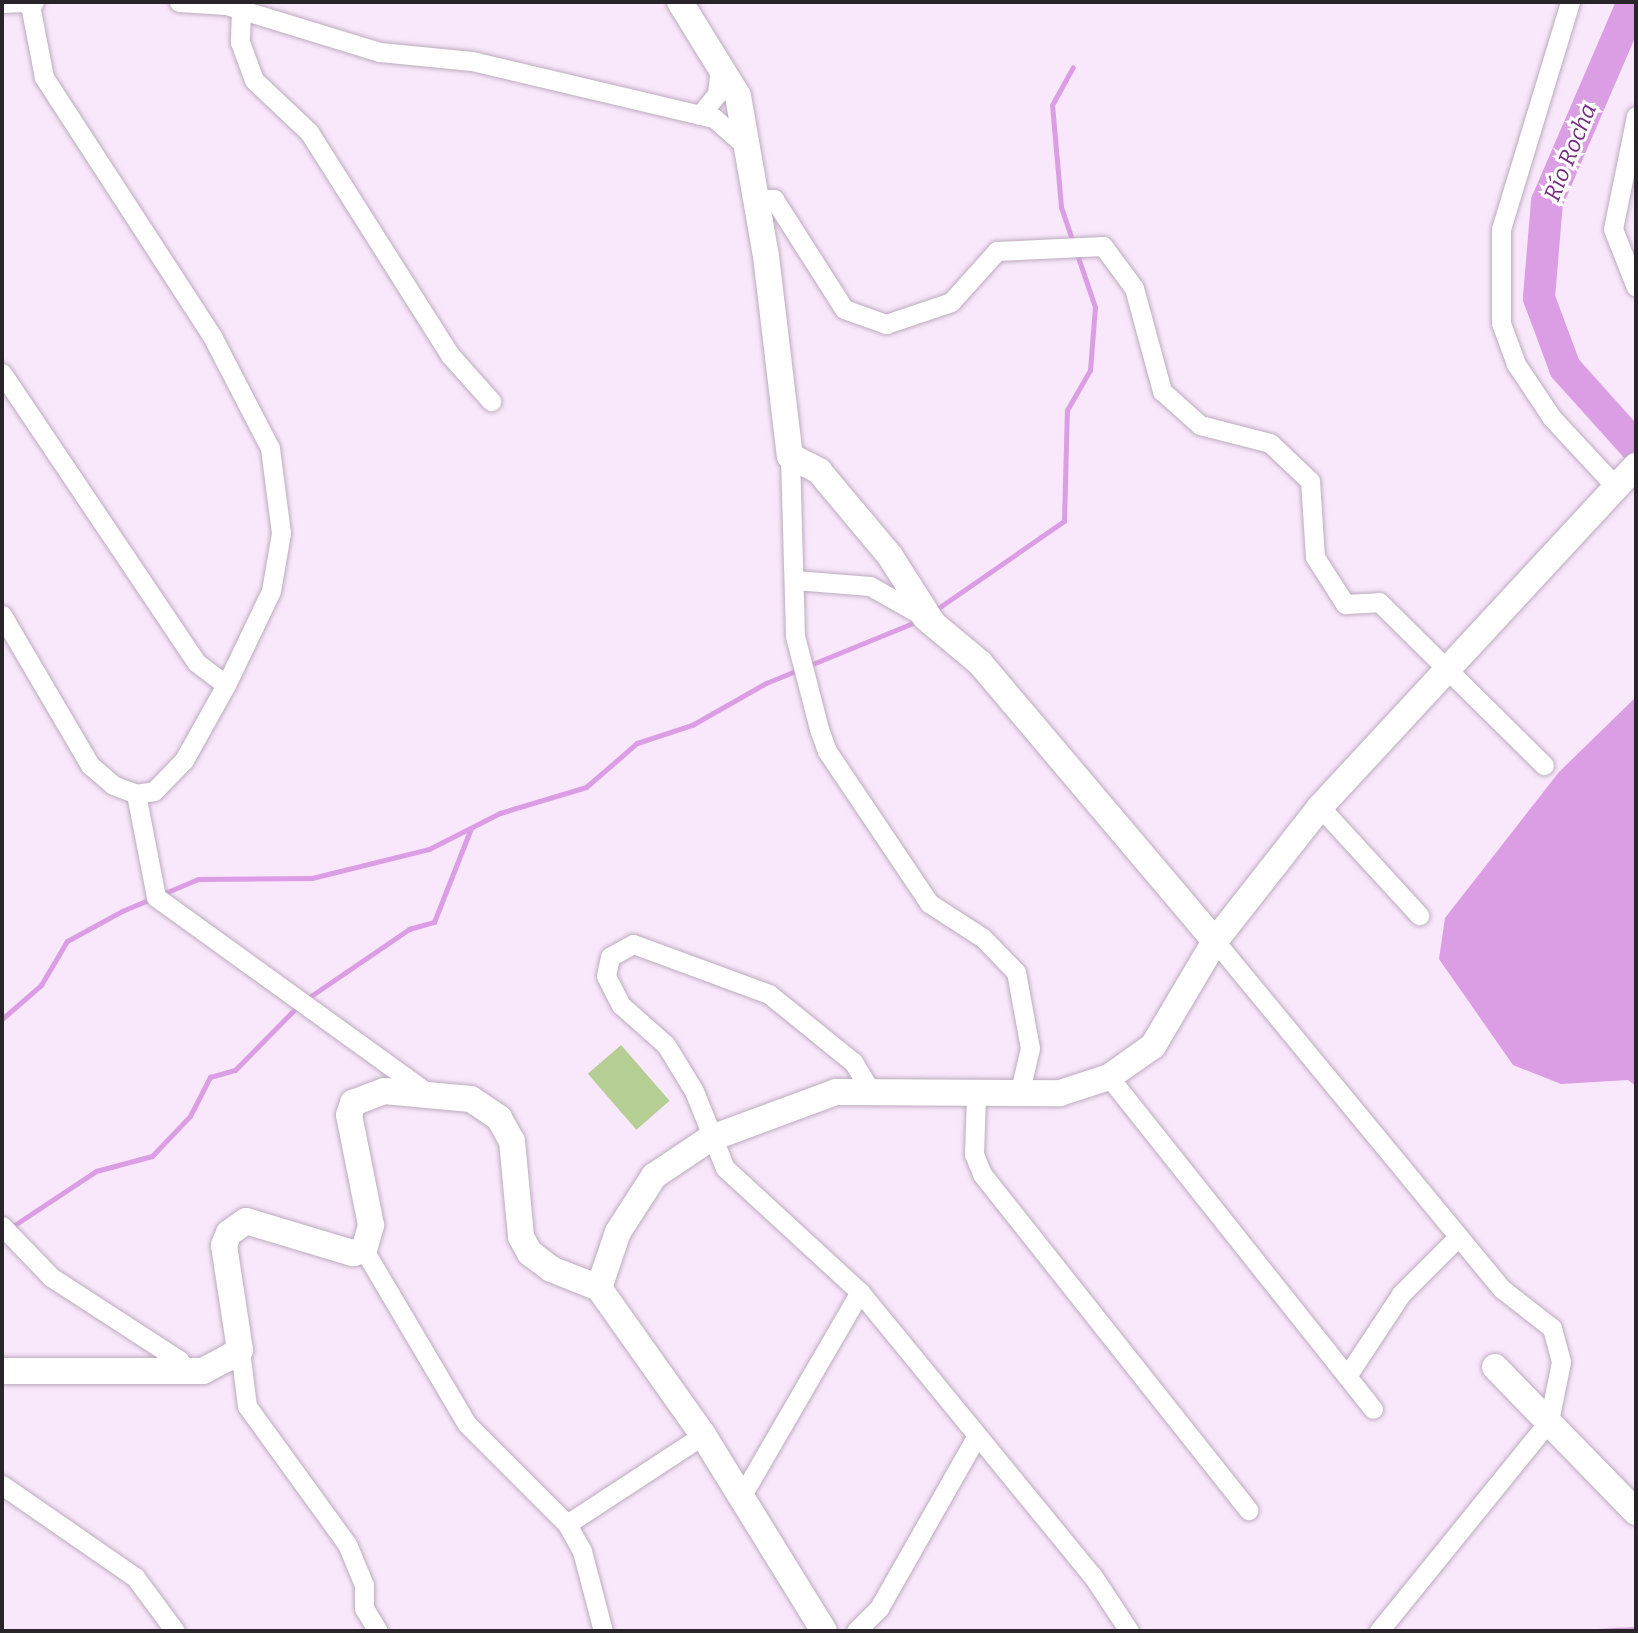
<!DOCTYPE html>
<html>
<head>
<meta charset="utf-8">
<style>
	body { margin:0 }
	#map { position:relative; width:1638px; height:1633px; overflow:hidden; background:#f9e7fb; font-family:Bitter,serif }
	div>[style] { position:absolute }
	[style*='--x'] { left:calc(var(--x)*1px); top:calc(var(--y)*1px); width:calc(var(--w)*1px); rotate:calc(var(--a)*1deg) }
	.green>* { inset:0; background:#b5ce94; transform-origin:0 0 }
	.water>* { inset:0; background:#db9de4 }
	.stream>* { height:5px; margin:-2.5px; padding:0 2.5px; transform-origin:2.5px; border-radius:2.5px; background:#db9de4 }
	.river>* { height:32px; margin:-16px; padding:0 16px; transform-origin:16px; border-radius:16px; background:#db9de4 }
	.roads { filter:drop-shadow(0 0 2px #bcabbe) drop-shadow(0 0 2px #bcabbe) }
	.street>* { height:19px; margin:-9.5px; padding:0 9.5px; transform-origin:9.5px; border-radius:9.5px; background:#fff }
	.secondary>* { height:26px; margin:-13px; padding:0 13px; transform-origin:13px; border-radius:13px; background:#fff }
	span { translate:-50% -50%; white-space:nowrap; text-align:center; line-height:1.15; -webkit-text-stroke:6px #fff; paint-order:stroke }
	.water-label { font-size:23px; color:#752c80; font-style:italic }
	.frame { position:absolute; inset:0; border:4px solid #29232a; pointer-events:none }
</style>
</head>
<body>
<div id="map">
	<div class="green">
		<div style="left:621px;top:1045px;width:74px;height:44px;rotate:49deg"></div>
	</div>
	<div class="water">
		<div style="clip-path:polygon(1636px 697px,1636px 1086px,1628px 1080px,1561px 1084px,1513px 1065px,1439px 959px,1445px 918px,1559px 772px)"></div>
	</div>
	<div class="stream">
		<div style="--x:934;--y:611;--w:158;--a:-34.7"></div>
		<div style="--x:1064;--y:521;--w:111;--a:-88.5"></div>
		<div style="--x:1067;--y:410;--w:46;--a:-60.1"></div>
		<div style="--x:1090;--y:370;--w:63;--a:-85.5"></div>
		<div style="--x:1095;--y:307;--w:106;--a:-108.8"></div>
		<div style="--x:1061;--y:207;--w:102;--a:-95"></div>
		<div style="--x:1052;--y:105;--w:43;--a:-61.1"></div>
		<div style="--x:305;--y:1000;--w:126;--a:-34.3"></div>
		<div style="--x:409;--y:929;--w:26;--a:-16"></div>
		<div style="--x:434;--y:922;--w:101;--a:-68.5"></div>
		<div style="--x:2;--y:1019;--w:52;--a:-41.1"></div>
		<div style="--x:41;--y:985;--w:51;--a:-59.4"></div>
		<div style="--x:67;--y:941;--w:63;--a:-28.6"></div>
		<div style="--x:122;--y:911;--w:82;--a:-22.8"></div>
		<div style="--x:198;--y:879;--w:114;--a:-0.5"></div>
		<div style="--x:312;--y:878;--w:121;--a:-13.9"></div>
		<div style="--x:429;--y:849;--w:80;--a:-26.9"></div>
		<div style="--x:500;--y:813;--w:90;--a:-16.8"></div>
		<div style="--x:586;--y:787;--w:67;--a:-40.8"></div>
		<div style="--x:637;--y:743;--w:58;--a:-18.1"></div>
		<div style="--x:692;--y:725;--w:85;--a:-29.6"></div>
		<div style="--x:766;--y:683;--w:166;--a:-22.2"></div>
		<div style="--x:10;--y:1228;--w:103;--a:-33.5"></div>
		<div style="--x:96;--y:1171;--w:58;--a:-15"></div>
		<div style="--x:152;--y:1156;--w:55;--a:-46.5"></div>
		<div style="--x:190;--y:1116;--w:44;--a:-62.9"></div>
		<div style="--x:210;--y:1077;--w:26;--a:-16"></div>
		<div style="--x:235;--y:1070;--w:90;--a:-45.5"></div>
		<div style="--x:1596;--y:1631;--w:40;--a:-2.9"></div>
	</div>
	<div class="river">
		<div style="--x:1633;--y:2;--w:218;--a:113.3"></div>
		<div style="--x:1547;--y:202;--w:96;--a:94.8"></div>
		<div style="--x:1539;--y:298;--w:75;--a:69.6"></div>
		<div style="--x:1565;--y:368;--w:106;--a:48.1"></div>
	</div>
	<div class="roads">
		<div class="street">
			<div style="--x:179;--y:2;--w:47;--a:3.7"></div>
			<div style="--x:226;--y:5;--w:161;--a:17"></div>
			<div style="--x:380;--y:52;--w:92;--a:5.6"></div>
			<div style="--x:472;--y:61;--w:249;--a:13.3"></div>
			<div style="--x:714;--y:118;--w:44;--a:41.3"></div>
			<div style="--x:1570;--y:2;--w:237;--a:106.9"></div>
			<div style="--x:1501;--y:229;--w:94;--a:90"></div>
			<div style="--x:1501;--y:323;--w:44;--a:69.9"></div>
			<div style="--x:1516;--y:364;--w:65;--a:56.3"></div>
			<div style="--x:1552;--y:418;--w:96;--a:47.1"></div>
			<div style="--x:2;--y:3;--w:32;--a:-2"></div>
			<div style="--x:241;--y:9;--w:33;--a:92"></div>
			<div style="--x:240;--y:42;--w:40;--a:69.8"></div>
			<div style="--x:254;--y:80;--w:76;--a:43.4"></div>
			<div style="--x:309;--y:132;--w:264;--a:57.7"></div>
			<div style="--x:450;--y:355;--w:62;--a:48.3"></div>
			<div style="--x:700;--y:115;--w:27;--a:-51"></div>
			<div style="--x:717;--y:94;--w:30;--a:-84"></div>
			<div style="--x:1636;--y:116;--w:115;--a:101.5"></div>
			<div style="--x:1613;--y:229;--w:62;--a:68.4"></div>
			<div style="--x:757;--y:199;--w:17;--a:0"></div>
			<div style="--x:774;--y:199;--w:130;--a:57.5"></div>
			<div style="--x:844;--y:309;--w:45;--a:19.7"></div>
			<div style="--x:886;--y:324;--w:69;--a:-18.7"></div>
			<div style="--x:951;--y:302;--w:69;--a:-48"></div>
			<div style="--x:997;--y:251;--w:106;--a:-2.7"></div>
			<div style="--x:1103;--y:246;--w:52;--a:53.6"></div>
			<div style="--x:1134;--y:288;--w:107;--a:74.8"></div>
			<div style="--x:1162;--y:391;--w:51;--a:41.8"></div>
			<div style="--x:1200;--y:425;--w:72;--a:14.4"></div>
			<div style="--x:1270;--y:443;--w:55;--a:43.5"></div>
			<div style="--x:1310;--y:481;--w:76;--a:86.2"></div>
			<div style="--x:1315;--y:557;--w:56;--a:57.4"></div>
			<div style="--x:1345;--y:604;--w:34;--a:-3"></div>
			<div style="--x:1379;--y:602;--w:232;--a:44.7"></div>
			<div style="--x:2;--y:373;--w:349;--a:56.1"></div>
			<div style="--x:197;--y:663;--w:36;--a:37"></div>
			<div style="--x:790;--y:456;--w:180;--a:88.4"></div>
			<div style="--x:795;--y:636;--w:96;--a:75.5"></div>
			<div style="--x:819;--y:729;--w:23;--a:70"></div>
			<div style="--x:827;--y:751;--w:183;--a:56.1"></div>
			<div style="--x:929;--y:903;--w:64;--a:32.9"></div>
			<div style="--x:983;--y:938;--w:47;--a:45.9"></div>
			<div style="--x:1016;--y:972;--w:77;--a:79.6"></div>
			<div style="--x:1030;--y:1048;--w:48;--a:103.2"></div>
			<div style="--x:795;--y:580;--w:75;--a:4.6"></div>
			<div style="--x:870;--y:586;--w:63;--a:29.4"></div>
			<div style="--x:2;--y:615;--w:174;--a:59.6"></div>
			<div style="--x:90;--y:765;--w:30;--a:41"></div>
			<div style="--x:113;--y:785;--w:25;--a:21"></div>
			<div style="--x:136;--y:794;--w:18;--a:-9"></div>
			<div style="--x:154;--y:791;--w:43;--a:-45.9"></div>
			<div style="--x:184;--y:760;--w:86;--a:-60.8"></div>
			<div style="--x:226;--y:685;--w:104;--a:-64.4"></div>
			<div style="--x:271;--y:591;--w:59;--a:-80.2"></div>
			<div style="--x:281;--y:533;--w:86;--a:-97.4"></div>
			<div style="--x:270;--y:448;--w:126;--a:-117.4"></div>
			<div style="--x:212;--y:336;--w:309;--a:-123"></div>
			<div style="--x:44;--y:77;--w:73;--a:-101"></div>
			<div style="--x:136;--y:794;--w:105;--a:79"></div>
			<div style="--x:156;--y:897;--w:339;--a:35.8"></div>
			<div style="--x:1320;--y:807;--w:147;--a:47.5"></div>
			<div style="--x:1215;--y:941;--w:451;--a:50.5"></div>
			<div style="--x:1502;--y:1289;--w:63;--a:38"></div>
			<div style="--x:1552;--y:1328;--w:35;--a:75"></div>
			<div style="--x:1561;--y:1362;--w:60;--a:101.5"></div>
			<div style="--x:1549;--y:1421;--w:270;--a:129"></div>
			<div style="--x:1109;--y:1077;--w:424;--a:51.5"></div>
			<div style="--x:870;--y:1090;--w:33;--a:-121"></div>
			<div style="--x:853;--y:1062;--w:108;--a:-141"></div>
			<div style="--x:769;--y:994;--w:145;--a:-159.8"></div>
			<div style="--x:633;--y:944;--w:26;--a:151"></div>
			<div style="--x:610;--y:957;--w:19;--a:102"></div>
			<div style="--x:606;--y:976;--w:33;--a:63"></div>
			<div style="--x:621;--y:1005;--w:60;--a:41.6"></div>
			<div style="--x:666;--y:1045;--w:54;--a:58.7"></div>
			<div style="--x:694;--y:1091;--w:83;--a:68.1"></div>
			<div style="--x:725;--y:1168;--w:183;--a:42.6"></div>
			<div style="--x:860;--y:1292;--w:366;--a:50.7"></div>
			<div style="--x:1092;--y:1575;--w:67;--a:56.5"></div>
			<div style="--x:976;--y:1096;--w:58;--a:92"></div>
			<div style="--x:974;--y:1154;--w:22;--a:68"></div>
			<div style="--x:982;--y:1174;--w:429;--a:51.6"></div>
			<div style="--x:2;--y:1226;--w:71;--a:46.1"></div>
			<div style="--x:51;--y:1277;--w:153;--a:33"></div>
			<div style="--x:179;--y:1360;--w:13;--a:61"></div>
			<div style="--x:364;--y:1250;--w:202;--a:59.4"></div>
			<div style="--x:467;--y:1424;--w:141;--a:45"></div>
			<div style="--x:567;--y:1524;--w:31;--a:61"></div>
			<div style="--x:582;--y:1551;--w:83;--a:75.3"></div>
			<div style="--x:240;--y:1350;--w:56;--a:82.9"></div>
			<div style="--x:247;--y:1406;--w:170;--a:54.1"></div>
			<div style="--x:347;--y:1544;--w:44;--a:67.5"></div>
			<div style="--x:364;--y:1585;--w:23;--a:90"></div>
			<div style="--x:364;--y:1608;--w:27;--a:59"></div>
			<div style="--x:1347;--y:1376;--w:98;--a:-56.6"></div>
			<div style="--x:1401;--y:1294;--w:81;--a:-45"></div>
			<div style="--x:2;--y:1485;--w:162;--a:34.7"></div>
			<div style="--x:135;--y:1577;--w:67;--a:53.5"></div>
			<div style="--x:741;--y:1497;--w:237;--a:-59.9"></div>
			<div style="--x:567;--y:1524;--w:163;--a:-33.2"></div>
			<div style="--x:856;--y:1631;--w:33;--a:-45"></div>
			<div style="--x:879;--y:1608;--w:197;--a:-60.4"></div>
		</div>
		<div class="secondary">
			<div style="--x:680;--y:2;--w:110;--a:58.3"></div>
			<div style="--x:738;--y:96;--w:162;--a:80.1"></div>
			<div style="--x:766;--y:256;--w:201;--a:83.2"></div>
			<div style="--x:790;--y:456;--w:33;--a:27"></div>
			<div style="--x:819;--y:471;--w:111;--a:50.1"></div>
			<div style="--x:890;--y:556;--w:78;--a:57.5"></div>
			<div style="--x:925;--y:617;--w:72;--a:39.9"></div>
			<div style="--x:980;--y:663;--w:364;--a:49.8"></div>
			<div style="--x:599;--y:1288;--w:59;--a:-71.3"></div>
			<div style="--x:618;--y:1232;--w:67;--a:-57.3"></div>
			<div style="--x:654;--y:1176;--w:66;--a:-33.9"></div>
			<div style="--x:709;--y:1139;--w:135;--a:-20.3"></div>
			<div style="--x:836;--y:1092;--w:224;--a:0.3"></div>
			<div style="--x:1060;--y:1093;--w:52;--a:-18.1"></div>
			<div style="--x:1109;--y:1077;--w:54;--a:-35.2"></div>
			<div style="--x:1153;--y:1046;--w:122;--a:-59.4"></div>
			<div style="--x:1215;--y:941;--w:170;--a:-51.9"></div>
			<div style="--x:1320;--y:807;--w:465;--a:-47.2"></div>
			<div style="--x:1495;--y:1367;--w:202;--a:45.8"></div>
			<div style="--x:2;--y:1371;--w:201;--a:0"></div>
			<div style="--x:203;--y:1371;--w:26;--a:-28"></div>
			<div style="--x:226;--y:1359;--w:17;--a:-33"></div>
			<div style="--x:240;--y:1350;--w:106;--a:-98.7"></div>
			<div style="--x:224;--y:1245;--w:13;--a:-67"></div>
			<div style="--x:229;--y:1233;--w:21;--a:-35"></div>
			<div style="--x:246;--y:1221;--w:112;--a:16.7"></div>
			<div style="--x:353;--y:1253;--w:11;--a:-15"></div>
			<div style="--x:364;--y:1250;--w:26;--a:-74"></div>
			<div style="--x:371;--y:1225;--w:112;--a:-101.3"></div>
			<div style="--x:349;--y:1115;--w:13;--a:-72"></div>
			<div style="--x:353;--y:1103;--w:33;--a:-21"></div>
			<div style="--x:384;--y:1091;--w:87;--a:5.3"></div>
			<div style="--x:471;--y:1099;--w:34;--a:34"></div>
			<div style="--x:499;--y:1118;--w:26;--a:61"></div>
			<div style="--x:512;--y:1141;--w:96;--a:84.6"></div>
			<div style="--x:521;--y:1237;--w:18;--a:61"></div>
			<div style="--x:530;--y:1253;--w:26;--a:37"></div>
			<div style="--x:551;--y:1269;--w:52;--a:21.6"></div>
			<div style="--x:599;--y:1288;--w:180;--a:54.7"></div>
			<div style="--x:703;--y:1435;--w:230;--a:58.3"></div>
		</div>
	</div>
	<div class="water-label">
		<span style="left:1570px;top:152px;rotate:-68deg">Río Rocha</span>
	</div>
	<div class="frame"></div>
</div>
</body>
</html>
